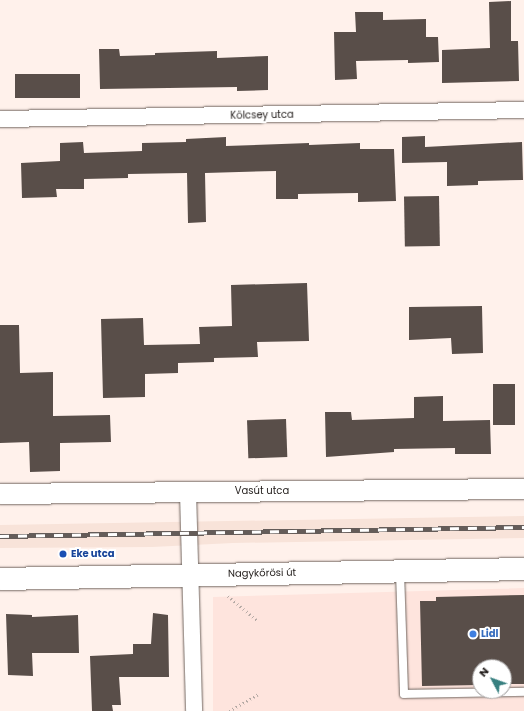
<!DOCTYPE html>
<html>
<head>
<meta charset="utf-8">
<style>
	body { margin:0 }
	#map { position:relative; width:524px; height:711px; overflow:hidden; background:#fff1eb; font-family:Poppins,sans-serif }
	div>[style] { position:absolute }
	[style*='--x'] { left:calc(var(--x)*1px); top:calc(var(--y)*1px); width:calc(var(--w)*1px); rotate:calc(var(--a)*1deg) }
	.commercial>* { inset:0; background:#fee4dd }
	.built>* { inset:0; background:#f8e3d9 }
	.building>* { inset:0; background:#594e49; transform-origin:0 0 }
	.path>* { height:2.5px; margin-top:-1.25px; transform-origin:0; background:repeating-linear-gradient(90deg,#b5aaa5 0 1px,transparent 0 4px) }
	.roads { filter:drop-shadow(0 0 1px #726761) drop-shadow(0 0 1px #726761) }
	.service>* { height:8px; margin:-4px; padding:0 4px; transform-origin:4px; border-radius:4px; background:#fff }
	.minor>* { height:16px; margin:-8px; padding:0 8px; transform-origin:8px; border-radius:8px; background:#fff }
	.tertiary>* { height:20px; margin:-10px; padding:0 10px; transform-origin:10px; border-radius:10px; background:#fff }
	.secondary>* { height:22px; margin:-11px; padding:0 11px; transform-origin:11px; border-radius:11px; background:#fff }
	.rail>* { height:4.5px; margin-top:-2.25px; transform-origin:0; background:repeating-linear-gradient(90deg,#fff 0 9px,#645c59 0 18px); box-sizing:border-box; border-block:1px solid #645c59 }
	.dots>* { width:11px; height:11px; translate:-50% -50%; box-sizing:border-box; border:2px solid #fff; border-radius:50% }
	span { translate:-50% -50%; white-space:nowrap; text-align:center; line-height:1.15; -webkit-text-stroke:4px #fff; paint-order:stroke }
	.street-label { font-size:10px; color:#1f1a18 }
	.transit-label { font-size:10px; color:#164399; font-weight:700 }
	.left { translate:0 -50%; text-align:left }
	.shop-label { font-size:10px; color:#366cbe; font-weight:700 }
	.north { position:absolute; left:472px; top:659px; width:40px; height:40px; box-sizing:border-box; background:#fff; border:1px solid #a5a3a3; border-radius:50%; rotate:311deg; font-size:11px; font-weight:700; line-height:16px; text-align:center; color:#1f1a18 }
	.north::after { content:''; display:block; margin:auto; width:14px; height:18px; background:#388080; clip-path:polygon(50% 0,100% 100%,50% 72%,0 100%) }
</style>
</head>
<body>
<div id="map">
	<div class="commercial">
		<div style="clip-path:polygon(evenodd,524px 588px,524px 711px,213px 711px,213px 597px,524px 588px,480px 667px,504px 667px,504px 691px,480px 691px,480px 667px)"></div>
	</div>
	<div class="built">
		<div style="clip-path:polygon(524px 516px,524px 538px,233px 543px,152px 547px,0 548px,0 525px)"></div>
	</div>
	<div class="building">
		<div style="clip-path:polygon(511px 1px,511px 41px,518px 41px,519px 81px,442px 83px,442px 50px,490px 48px,489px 2px)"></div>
		<div style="clip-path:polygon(355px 12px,383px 12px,383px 20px,426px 19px,426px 37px,438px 37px,439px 62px,408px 63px,408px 60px,356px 61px,357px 79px,335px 80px,334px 32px,356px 32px)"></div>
		<div style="clip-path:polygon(99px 49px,119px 49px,120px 56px,155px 55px,155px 53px,217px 51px,217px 58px,268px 56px,268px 90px,237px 91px,237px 87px,100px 89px)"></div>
		<div style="left:80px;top:74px;width:24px;height:65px;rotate:90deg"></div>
		<div style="clip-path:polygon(425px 136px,425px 147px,522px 142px,523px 180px,478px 181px,478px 185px,447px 186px,447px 162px,402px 163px,402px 137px)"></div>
		<div style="clip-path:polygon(226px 137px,226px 146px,309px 143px,309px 145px,360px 143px,360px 149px,394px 149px,396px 201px,358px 202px,358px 193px,298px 194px,298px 199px,276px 199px,276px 171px,205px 173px,206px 222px,188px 223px,187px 173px,128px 174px,128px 178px,84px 179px,84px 189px,56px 189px,57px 197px,22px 198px,21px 163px,60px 161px,60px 143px,83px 142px,84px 153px,142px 151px,142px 143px,186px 142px,186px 139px)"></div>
		<div style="left:439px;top:196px;width:50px;height:35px;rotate:89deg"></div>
		<div style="clip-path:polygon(307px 283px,309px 341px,257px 342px,258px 357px,214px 358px,214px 362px,178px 363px,178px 373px,145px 374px,145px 397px,103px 398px,101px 319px,143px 318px,144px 345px,200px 344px,199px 327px,232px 326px,231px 285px)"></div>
		<div style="clip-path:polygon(482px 306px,483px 353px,452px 354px,451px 338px,409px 340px,409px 307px)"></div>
		<div style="clip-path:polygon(0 325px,19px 325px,20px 373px,53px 372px,53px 416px,110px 415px,111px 442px,60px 443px,60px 471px,30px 472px,29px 442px,0 443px)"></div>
		<div style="left:493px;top:384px;width:22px;height:41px"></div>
		<div style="clip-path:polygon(443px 396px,443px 421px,490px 420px,491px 454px,455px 454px,455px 448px,394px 449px,394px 452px,326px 457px,325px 412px,351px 412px,352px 420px,414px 418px,414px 397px)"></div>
		<div style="left:286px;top:419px;width:38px;height:39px;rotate:88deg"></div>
		<div style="clip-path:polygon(524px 595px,524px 684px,504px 684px,504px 667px,480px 667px,480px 685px,422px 686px,420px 601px,436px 601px,436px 597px)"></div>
		<div style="clip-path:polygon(153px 613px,168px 615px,169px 677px,119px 677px,121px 705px,112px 705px,113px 711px,92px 711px,90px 656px,133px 654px,133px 644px,151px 644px)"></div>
		<div style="clip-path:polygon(6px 614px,32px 615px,32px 617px,78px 615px,79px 653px,32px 653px,33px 676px,8px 675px)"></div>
	</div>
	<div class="path">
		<div style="--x:228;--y:596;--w:39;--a:40"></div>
		<div style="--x:229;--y:711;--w:34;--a:-30"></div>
	</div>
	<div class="roads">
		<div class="service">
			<div style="--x:400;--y:572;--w:122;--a:88.1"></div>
			<div style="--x:404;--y:694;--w:120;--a:-1"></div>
		</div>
		<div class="minor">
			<div style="--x:0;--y:119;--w:524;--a:-0.98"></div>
			<div style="--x:188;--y:492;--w:219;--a:88.4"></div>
		</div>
		<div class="tertiary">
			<div style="--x:0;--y:494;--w:524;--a:-0.55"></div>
		</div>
		<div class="secondary">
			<div style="--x:0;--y:579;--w:524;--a:-1.09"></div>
		</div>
	</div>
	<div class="rail">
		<div style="--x:0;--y:536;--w:524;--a:-0.98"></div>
	</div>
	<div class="dots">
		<div style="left:63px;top:554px;background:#1a4fb4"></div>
		<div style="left:473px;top:634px;background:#3f7fe0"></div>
	</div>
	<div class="street-label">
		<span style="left:262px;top:115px;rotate:-1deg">Kölcsey utca</span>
		<span style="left:262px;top:491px">Vasút utca</span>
		<span style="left:262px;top:573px;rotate:-1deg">Nagykőrösi út</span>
	</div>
	<div class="transit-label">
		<span class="left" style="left:71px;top:554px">Eke utca</span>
	</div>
	<div class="shop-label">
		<span class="left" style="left:481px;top:634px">Lidl</span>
	</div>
	<div class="north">N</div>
</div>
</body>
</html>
